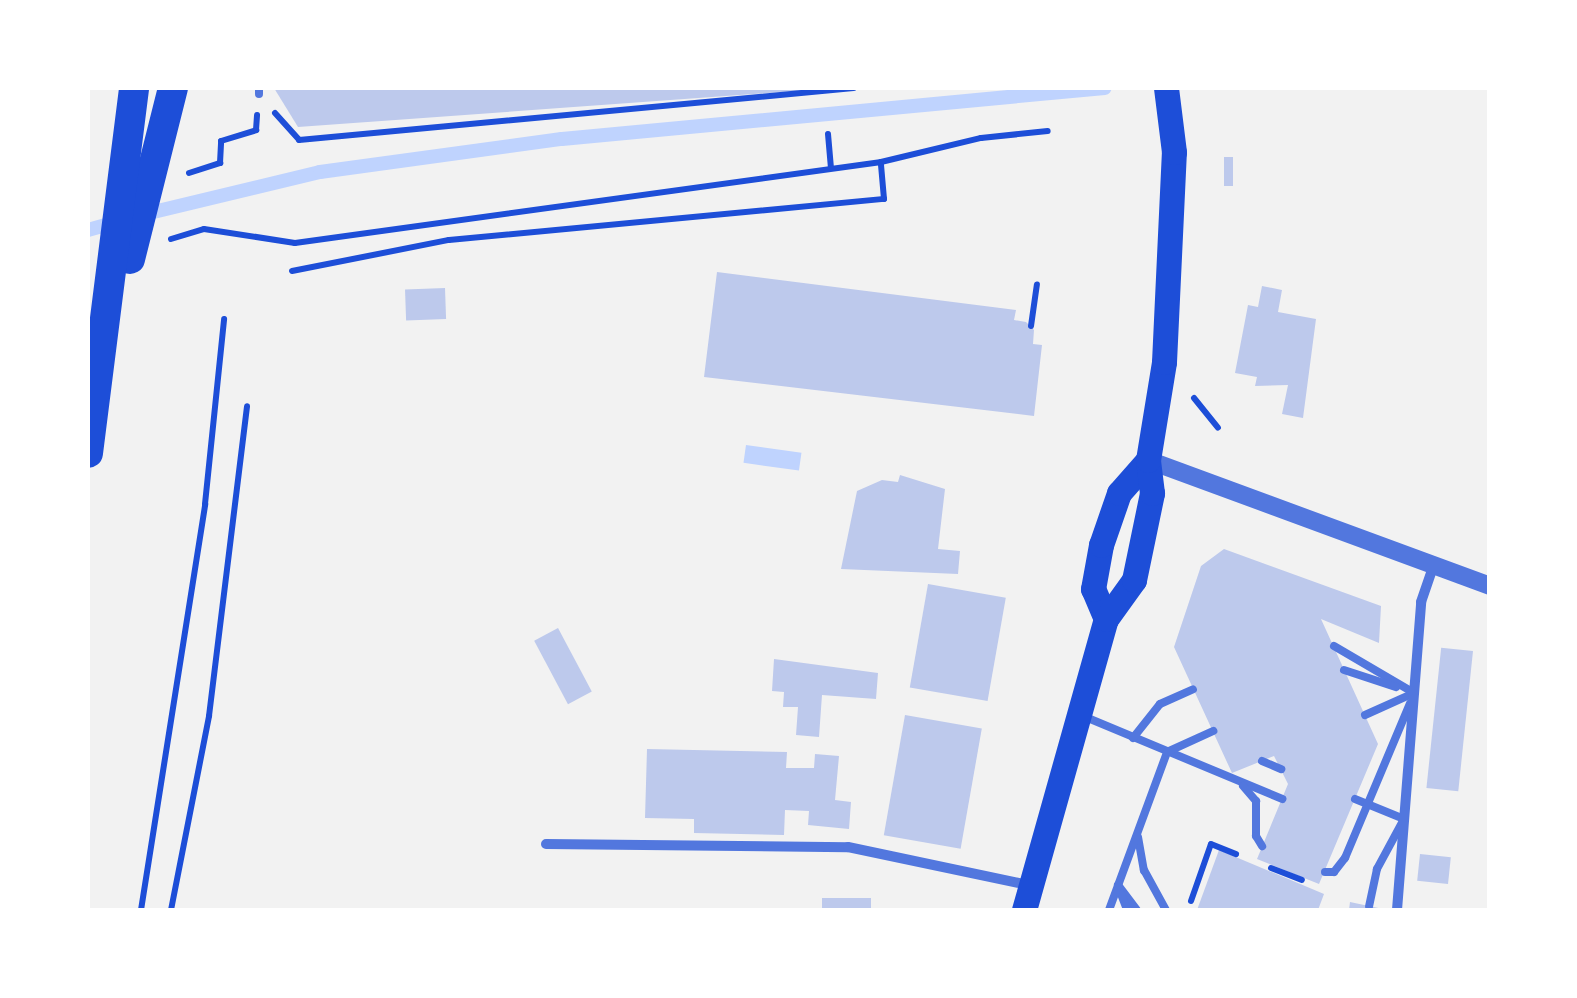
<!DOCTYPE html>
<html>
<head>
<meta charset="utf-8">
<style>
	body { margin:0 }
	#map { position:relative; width:1577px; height:998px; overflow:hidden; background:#f2f2f2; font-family:Manrope,sans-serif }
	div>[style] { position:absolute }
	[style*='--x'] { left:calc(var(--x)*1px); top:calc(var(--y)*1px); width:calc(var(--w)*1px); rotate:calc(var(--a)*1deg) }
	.water>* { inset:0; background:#bfd3fe; transform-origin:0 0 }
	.stream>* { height:14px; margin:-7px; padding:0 7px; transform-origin:7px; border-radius:7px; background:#bfd3fe }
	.building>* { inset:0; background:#bdc9ec; transform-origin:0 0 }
	.path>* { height:6px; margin:-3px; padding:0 3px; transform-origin:3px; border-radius:3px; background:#1d4ed8 }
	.service>* { height:8px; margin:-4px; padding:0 4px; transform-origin:4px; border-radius:4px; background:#5277de }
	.minor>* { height:10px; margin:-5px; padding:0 5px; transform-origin:5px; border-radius:5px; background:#5277de }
	.tertiary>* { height:18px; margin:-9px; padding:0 9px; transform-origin:9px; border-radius:9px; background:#5277de }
	.primary>* { height:25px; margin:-12.5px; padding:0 12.5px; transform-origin:12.5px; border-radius:12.5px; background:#1d4ed8 }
	.motorway>* { height:30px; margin:-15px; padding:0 15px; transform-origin:15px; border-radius:15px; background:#1d4ed8 }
	span { translate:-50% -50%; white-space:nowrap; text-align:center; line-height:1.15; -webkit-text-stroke:8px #fff; paint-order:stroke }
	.frame { position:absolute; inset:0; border:90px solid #fff; pointer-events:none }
</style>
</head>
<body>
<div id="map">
	<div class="water">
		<div style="left:746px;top:445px;width:56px;height:18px;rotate:8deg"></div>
	</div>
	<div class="stream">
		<div style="--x:141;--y:215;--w:184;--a:-13.5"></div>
		<div style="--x:320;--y:172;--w:244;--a:-7.8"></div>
		<div style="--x:562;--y:139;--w:545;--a:-5.37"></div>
		<div style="--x:88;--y:230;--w:33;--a:-16"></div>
	</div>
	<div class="building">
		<div style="clip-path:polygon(274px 88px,810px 88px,810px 90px,298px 127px)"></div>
		<div style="left:1224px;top:157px;width:9px;height:29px"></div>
		<div style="clip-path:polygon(717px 272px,1016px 310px,1014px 320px,1026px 322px,1034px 330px,1033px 344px,1042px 345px,1034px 416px,704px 377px)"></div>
		<div style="clip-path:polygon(1262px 286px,1282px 290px,1278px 312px,1316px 319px,1303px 418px,1282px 414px,1288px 385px,1255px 386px,1257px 377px,1235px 373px,1248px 305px,1258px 307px)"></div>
		<div style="left:445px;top:288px;width:31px;height:40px;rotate:88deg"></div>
		<div style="clip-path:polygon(900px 475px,945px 489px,938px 549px,960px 551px,958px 574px,841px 569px,857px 491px,882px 480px,898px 482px)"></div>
		<div style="clip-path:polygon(1224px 549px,1381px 606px,1379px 643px,1321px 619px,1378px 744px,1319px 884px,1257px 859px,1288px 784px,1274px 756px,1232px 773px,1174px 647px,1201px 566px)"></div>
		<div style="left:928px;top:584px;width:79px;height:105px;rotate:10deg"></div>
		<div style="left:558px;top:628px;width:72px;height:27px;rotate:62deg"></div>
		<div style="left:1473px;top:651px;width:141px;height:32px;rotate:96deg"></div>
		<div style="clip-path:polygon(774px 659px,878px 673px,876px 699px,822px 695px,819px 737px,796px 735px,798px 707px,783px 707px,784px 692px,772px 691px)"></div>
		<div style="left:905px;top:715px;width:78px;height:122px;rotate:10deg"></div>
		<div style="clip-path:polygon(647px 749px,787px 752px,786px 768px,814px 768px,815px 754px,839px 756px,835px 800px,851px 802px,849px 829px,808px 825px,809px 811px,785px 810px,784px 835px,694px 833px,694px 819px,645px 818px)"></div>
		<div style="clip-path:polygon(1219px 850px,1324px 894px,1318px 910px,1197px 910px)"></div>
		<div style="left:1420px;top:854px;width:31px;height:27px;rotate:6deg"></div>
		<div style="left:822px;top:898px;width:49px;height:12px"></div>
		<div style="clip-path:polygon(1350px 902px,1383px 909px,1383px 910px,1349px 910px)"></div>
	</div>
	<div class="path">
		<div style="--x:275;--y:113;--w:36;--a:48"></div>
		<div style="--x:299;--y:140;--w:557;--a:-5.35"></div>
		<div style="--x:828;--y:134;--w:34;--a:85"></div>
		<div style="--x:189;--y:173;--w:33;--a:-18"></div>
		<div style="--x:220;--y:163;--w:22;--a:-87"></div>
		<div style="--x:221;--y:141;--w:37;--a:-17"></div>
		<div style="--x:256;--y:130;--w:15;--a:-86"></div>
		<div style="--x:171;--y:239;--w:34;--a:-17"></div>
		<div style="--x:204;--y:229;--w:92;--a:8.7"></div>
		<div style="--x:295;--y:243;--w:592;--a:-7.87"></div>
		<div style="--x:292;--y:271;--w:160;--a:-11.2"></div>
		<div style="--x:449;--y:240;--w:437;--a:-5.4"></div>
		<div style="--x:884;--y:199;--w:37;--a:-95"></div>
		<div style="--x:881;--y:162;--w:103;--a:-13.5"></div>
		<div style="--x:981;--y:138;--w:67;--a:-6"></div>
		<div style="--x:1031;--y:326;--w:42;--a:-81.9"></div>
		<div style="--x:1194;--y:398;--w:38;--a:51"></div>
		<div style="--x:1271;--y:868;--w:33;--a:21"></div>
		<div style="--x:1191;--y:901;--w:60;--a:-70.7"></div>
		<div style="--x:1211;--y:844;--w:27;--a:22"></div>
		<div style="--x:141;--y:910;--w:411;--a:-81"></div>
		<div style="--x:205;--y:504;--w:186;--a:-84.1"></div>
		<div style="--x:171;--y:910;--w:198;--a:-78.9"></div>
		<div style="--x:209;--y:716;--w:312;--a:-83"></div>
	</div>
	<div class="service">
		<div style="--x:259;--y:94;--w:6;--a:-90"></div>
		<div style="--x:1334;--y:646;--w:93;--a:30.4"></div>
		<div style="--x:1344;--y:670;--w:55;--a:18.1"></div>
		<div style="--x:1365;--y:715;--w:54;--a:-24.2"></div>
		<div style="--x:1083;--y:716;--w:216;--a:22.6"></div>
		<div style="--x:1133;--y:738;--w:43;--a:-51.5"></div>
		<div style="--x:1160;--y:704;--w:36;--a:-24"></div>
		<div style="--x:1262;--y:761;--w:21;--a:23"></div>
		<div style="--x:1243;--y:786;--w:20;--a:49"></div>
		<div style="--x:1256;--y:801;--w:35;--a:90"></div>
		<div style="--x:1256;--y:836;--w:12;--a:59"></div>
		<div style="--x:1355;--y:799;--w:53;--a:22.2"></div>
		<div style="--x:1404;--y:819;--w:57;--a:118.4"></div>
		<div style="--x:1377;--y:869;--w:38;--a:102"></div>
		<div style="--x:1138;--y:837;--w:34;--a:80"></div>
		<div style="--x:1144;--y:870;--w:46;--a:61.2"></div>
		<div style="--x:1325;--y:872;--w:9;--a:0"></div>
		<div style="--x:1334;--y:872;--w:18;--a:-52"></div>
		<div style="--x:1345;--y:858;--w:168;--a:-67.2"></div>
		<div style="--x:1118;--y:885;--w:31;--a:53"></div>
		<div style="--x:1121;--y:894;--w:17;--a:69"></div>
		<div style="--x:1109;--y:910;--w:168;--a:-69.8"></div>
		<div style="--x:1167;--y:752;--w:51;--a:-24.5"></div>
	</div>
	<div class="minor">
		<div style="--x:546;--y:844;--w:302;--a:0.6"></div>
		<div style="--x:848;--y:847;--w:185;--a:11.9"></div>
		<div style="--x:1397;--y:910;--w:309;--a:-85.5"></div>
		<div style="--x:1421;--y:602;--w:39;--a:-71"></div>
	</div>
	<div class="tertiary">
		<div style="--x:1148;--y:460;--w:364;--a:20.2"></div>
	</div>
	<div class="primary">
		<div style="--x:1106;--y:619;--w:33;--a:-113"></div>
		<div style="--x:1093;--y:589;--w:45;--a:-79.7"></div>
		<div style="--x:1101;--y:545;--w:55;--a:-70.9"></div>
		<div style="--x:1119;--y:493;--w:44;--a:-48.7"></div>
		<div style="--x:1024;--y:910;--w:302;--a:-74.3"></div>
		<div style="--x:1106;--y:619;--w:48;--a:-54.3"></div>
		<div style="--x:1134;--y:580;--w:89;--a:-78.3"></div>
		<div style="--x:1152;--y:493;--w:33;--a:-97"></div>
		<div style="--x:1148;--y:460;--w:99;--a:-80.7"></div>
		<div style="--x:1164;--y:362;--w:210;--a:-87.3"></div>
		<div style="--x:1174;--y:152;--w:64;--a:-97.1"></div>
	</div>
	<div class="motorway">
		<div style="--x:130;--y:259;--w:176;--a:-75.9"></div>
		<div style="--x:88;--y:453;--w:368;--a:-82.8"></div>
	</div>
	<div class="frame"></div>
</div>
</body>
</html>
